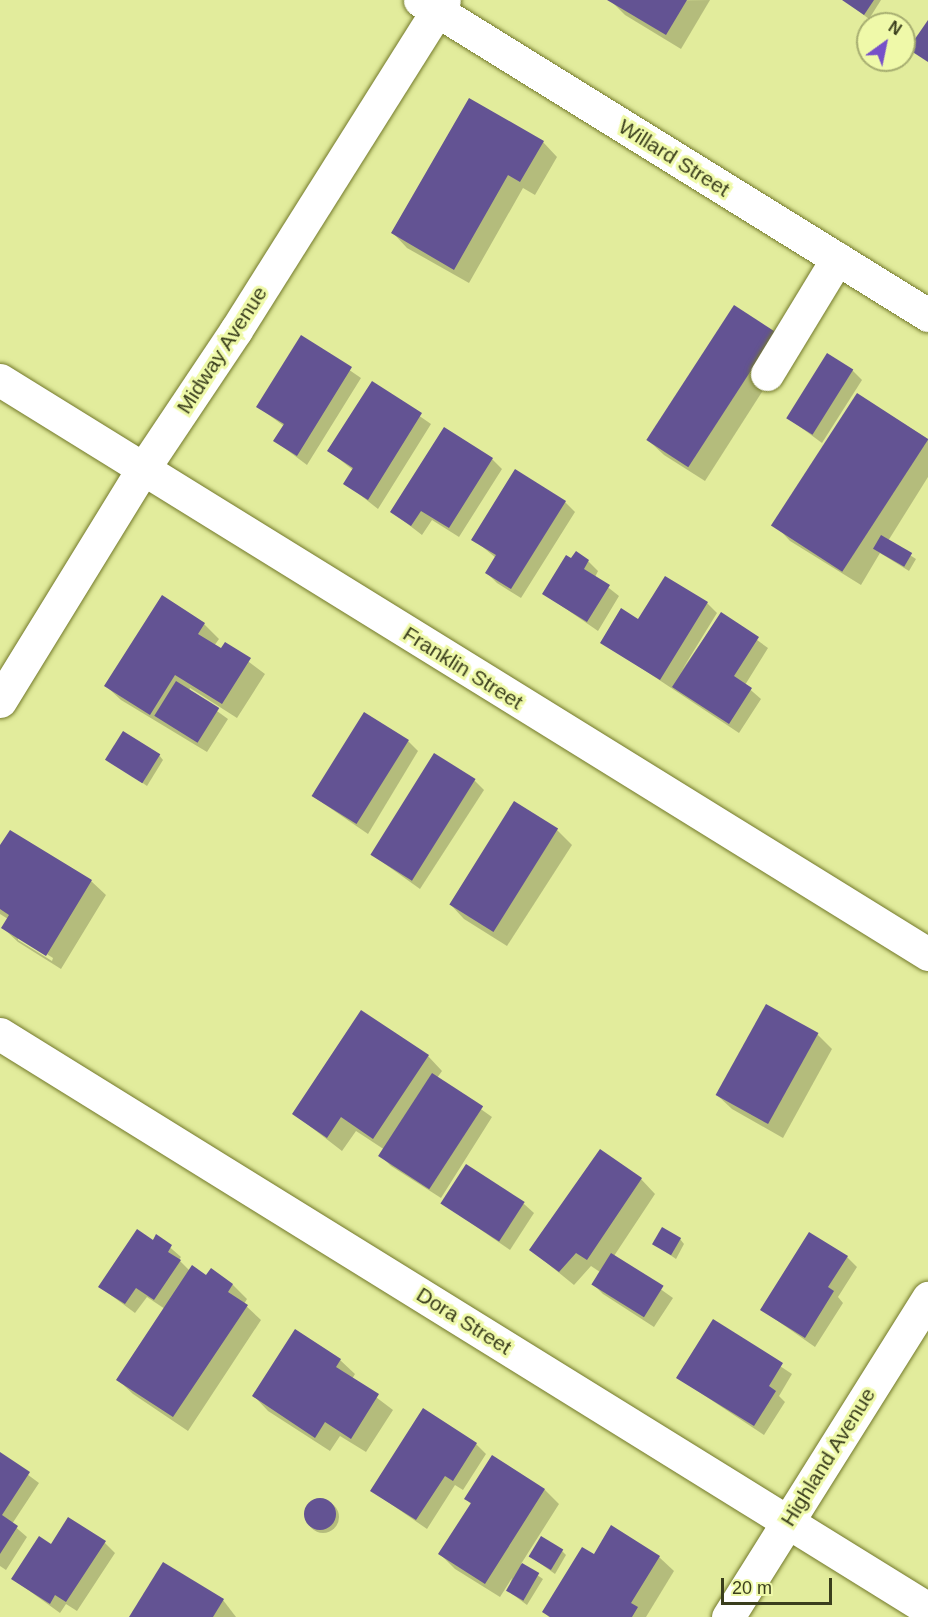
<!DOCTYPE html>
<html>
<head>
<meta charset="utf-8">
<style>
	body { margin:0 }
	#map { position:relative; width:928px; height:1617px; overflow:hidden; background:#e2ec9c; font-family:Arial,sans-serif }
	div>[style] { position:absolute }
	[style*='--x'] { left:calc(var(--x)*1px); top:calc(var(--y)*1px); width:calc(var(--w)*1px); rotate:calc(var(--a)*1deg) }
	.shadow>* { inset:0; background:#0003 }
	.round { border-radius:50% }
	.building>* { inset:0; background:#635393; transform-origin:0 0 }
	.roads { filter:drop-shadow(0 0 2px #73792b) drop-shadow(0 0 2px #73792b) }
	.minor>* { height:33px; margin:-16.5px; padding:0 16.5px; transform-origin:16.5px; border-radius:16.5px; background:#fff }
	span { translate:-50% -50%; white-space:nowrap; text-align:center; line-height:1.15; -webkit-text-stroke:6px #eff9a9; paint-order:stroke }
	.street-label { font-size:21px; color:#3a3e1d }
	.north { position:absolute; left:856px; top:12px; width:60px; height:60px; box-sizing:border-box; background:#eff9a9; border:2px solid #a7ae71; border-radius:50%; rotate:33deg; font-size:16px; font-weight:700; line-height:24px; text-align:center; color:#3a3e1d }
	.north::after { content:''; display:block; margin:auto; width:21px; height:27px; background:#7650c9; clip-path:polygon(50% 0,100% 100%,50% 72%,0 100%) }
	.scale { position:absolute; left:721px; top:1578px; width:111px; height:27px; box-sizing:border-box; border:3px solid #3a3e1d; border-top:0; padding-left:8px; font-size:18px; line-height:21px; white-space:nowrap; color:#3a3e1d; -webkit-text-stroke:4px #eff9a9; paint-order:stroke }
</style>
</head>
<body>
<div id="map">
	<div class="shadow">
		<div style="clip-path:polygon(710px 0,681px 49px,625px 15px,611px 1px)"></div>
		<div style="clip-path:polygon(844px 0,881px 0,869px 19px)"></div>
		<div style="clip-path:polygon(543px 142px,557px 157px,535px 195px,523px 188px,469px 283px,407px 248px,393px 233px)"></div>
		<div style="clip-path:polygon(734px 307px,790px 348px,705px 481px,664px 455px,649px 441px)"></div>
		<div style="clip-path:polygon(301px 337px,361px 378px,307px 465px,275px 441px,284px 426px,258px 407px)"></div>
		<div style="clip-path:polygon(852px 370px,862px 380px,822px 443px,788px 418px)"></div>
		<div style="clip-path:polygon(372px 383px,431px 424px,378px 509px,345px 483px,353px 470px,329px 451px)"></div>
		<div style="clip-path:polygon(858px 395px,928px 439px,928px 477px,888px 541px,916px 559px,909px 571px,880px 553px,861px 585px,790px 541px,776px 526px)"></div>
		<div style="clip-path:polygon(492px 459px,502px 469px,459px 537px,432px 520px,422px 535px,392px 512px)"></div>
		<div style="clip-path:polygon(565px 502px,575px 512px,521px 598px,497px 583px,487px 573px,496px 558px,473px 539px)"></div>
		<div style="clip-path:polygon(572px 560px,588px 561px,598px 571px,595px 577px,619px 596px,598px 631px,543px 593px)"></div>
		<div style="clip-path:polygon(707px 603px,717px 613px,682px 670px,721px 614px,768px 648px,745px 685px,761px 699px,739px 733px,602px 642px,639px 621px)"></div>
		<div style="clip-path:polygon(204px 624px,219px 639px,214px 646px,221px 650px,225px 644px,265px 674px,237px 718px,190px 688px,189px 691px,228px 719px,207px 752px,121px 700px,106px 686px)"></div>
		<div style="clip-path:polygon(408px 741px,418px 751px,368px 834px,314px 797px)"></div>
		<div style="clip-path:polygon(159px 755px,163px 760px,147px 786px,108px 759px)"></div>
		<div style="clip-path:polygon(474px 780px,484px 790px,420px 889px,371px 854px)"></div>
		<div style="clip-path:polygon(514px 803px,557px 830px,572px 845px,507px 946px,464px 919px,450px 904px)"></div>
		<div style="clip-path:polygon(evenodd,0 848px,91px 881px,106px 895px,61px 969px,18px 942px,3px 928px,8px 919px,0 914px,0 848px,18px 936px,53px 958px,52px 961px,18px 940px,18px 936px)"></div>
		<div style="clip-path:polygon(766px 1006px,817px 1034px,832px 1049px,783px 1138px,732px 1109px,717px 1095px)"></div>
		<div style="clip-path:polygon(428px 1056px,442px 1071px,437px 1078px,492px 1117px,441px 1198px,391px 1166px,381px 1156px,385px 1150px,356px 1131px,342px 1151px,294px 1114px)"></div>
		<div style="clip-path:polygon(641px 1179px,655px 1194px,614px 1256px,673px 1298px,654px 1327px,603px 1294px,593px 1284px,600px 1272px,591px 1266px,574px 1285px,531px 1250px)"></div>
		<div style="clip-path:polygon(442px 1203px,524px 1204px,534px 1213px,510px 1250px)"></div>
		<div style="clip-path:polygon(157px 1236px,181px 1257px,179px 1260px,190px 1271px,207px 1277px,211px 1270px,233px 1285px,247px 1299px,244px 1304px,261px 1320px,188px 1431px,133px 1394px,118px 1380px,165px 1309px,147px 1297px,135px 1313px,100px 1287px)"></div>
		<div style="clip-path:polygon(680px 1239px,684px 1244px,676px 1259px,654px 1244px)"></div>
		<div style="clip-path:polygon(847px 1257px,857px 1267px,838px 1297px,843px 1303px,815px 1347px,762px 1310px)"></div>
		<div style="clip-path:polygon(714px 1322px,792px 1374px,779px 1396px,785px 1402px,764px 1435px,678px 1378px)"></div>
		<div style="clip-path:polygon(340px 1360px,355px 1374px,352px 1379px,393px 1410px,366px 1452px,340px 1436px,330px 1451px,268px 1411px,254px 1396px)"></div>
		<div style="clip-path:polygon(476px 1444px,486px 1454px,463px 1490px,455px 1485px,427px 1529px,372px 1491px)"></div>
		<div style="clip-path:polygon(0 1454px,39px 1483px,12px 1524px,27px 1537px,6px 1570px,0 1566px)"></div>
		<div style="clip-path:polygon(545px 1490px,559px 1504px,521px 1564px,543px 1579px,527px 1605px,508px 1591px,512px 1578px,500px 1597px,455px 1569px,440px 1554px,472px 1505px,466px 1499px)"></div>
		<div class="round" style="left:307px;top:1501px;width:32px;height:32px"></div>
		<div style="clip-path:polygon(105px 1543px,115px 1553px,77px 1611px,66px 1604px,60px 1613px,13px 1579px,51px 1546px)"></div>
		<div style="clip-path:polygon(562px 1551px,566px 1555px,555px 1574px,531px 1557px)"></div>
		<div style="clip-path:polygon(594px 1556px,659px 1557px,674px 1571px,646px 1617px,549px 1617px,544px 1612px)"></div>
		<div style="clip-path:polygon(223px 1600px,236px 1617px,131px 1617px)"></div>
	</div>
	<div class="building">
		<div style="clip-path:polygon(607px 0,687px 0,666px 35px)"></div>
		<div style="clip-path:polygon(842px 0,874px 0,864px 15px)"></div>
		<div style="clip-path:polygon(928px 20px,928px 62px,908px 49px)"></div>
		<div style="clip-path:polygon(469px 98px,544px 141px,520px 182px,508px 175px,454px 270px,391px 233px)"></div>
		<div style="left:734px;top:305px;width:50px;height:161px;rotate:33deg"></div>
		<div style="clip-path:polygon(301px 335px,352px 367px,297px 456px,273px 441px,284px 424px,256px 407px)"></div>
		<div style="left:827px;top:353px;width:31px;height:77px;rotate:32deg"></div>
		<div style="clip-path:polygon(372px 381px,422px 413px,368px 500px,343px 484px,353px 468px,327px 451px)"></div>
		<div style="left:857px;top:393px;width:85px;height:158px;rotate:33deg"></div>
		<div style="clip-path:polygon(444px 427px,493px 458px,449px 528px,421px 511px,411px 526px,390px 512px)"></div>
		<div style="clip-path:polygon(515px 469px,566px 501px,511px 589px,485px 573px,496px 555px,471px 540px)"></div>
		<div style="left:881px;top:535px;width:36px;height:16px;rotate:30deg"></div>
		<div style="clip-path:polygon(576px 551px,589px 560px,584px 569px,610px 585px,587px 622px,542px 594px,566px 555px,571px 558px)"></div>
		<div style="clip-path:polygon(665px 576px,708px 602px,660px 680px,600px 643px,621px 608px,638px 619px)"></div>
		<div style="clip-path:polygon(162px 595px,205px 623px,198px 634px,221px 648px,225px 642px,251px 658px,222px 704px,175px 675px,150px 715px,104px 686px)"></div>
		<div style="clip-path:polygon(721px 612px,759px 637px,734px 676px,752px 688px,729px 724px,672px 687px)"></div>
		<div style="left:176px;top:681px;width:51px;height:41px;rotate:32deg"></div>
		<div style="left:364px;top:712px;width:53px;height:99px;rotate:32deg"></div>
		<div style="left:123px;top:731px;width:44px;height:34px;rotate:32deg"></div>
		<div style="left:434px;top:753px;width:49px;height:120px;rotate:32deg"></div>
		<div style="left:514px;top:801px;width:52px;height:122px;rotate:32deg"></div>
		<div style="clip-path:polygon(10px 830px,92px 880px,46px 956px,1px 928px,9px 915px,0 909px,0 845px)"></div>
		<div style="left:766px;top:1004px;width:60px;height:104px;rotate:29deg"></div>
		<div style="clip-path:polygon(361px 1010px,429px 1055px,373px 1139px,341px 1117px,327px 1138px,292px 1114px)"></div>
		<div style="left:432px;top:1073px;width:61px;height:99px;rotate:33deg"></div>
		<div style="clip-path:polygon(600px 1149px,642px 1178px,587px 1260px,576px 1253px,559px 1272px,529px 1250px)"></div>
		<div style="left:466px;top:1164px;width:70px;height:47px;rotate:33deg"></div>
		<div style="left:662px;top:1227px;width:22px;height:20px;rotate:30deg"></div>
		<div style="clip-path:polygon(137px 1229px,153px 1240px,156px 1234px,172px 1245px,168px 1252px,181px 1260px,154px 1300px,136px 1288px,125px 1304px,98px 1287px)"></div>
		<div style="clip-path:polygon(809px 1232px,848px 1256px,828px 1287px,834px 1291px,805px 1338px,760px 1310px)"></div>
		<div style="left:611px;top:1253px;width:62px;height:37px;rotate:32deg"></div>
		<div style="clip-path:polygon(192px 1265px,206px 1275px,211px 1268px,233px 1284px,228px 1292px,248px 1305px,173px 1417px,116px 1380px)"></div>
		<div style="clip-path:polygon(713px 1319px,783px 1363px,769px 1386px,776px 1391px,754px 1426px,676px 1378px)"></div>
		<div style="clip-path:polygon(295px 1329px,341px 1359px,336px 1367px,379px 1394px,351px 1439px,325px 1422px,315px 1438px,252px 1396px)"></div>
		<div style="clip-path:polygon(423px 1408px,477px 1443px,453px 1481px,445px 1476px,416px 1520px,370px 1491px)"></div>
		<div style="clip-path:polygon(0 1452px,30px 1472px,2px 1515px,18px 1526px,0 1554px)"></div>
		<div style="clip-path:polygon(492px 1455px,545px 1489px,485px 1584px,438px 1554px,471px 1503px,464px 1499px)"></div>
		<div class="round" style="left:304px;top:1498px;width:32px;height:32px"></div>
		<div style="clip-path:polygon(68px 1517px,106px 1541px,66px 1602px,55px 1595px,50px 1604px,11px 1579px,39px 1536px,51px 1544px)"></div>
		<div style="clip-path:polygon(611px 1525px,660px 1556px,631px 1603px,638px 1607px,632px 1617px,550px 1617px,542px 1612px,582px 1547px,594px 1554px)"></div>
		<div style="left:541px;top:1536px;width:26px;height:24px;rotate:31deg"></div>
		<div style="clip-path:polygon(163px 1562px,224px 1599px,213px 1617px,129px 1617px)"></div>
		<div style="left:522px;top:1563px;width:20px;height:32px;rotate:30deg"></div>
	</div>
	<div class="roads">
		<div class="minor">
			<div style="--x:420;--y:0;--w:598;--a:31.8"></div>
			<div style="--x:767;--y:374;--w:135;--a:-58.7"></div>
			<div style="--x:0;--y:380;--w:1091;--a:31.74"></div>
			<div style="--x:0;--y:701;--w:273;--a:-58.4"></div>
			<div style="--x:143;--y:469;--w:167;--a:-56.2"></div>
			<div style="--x:236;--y:330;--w:390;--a:-57.8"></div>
			<div style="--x:0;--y:1034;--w:1092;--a:31.78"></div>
			<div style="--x:728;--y:1617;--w:377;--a:-57.9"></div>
		</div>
	</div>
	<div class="street-label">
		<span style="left:674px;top:158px;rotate:32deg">Willard Street</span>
		<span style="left:222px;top:350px;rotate:-57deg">Midway Avenue</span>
		<span style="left:463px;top:668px;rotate:32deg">Franklin Street</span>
		<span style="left:464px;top:1321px;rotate:32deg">Dora Street</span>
		<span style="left:828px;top:1457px;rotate:-58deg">Highland Avenue</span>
	</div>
	<div class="north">N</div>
	<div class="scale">20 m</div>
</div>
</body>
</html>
